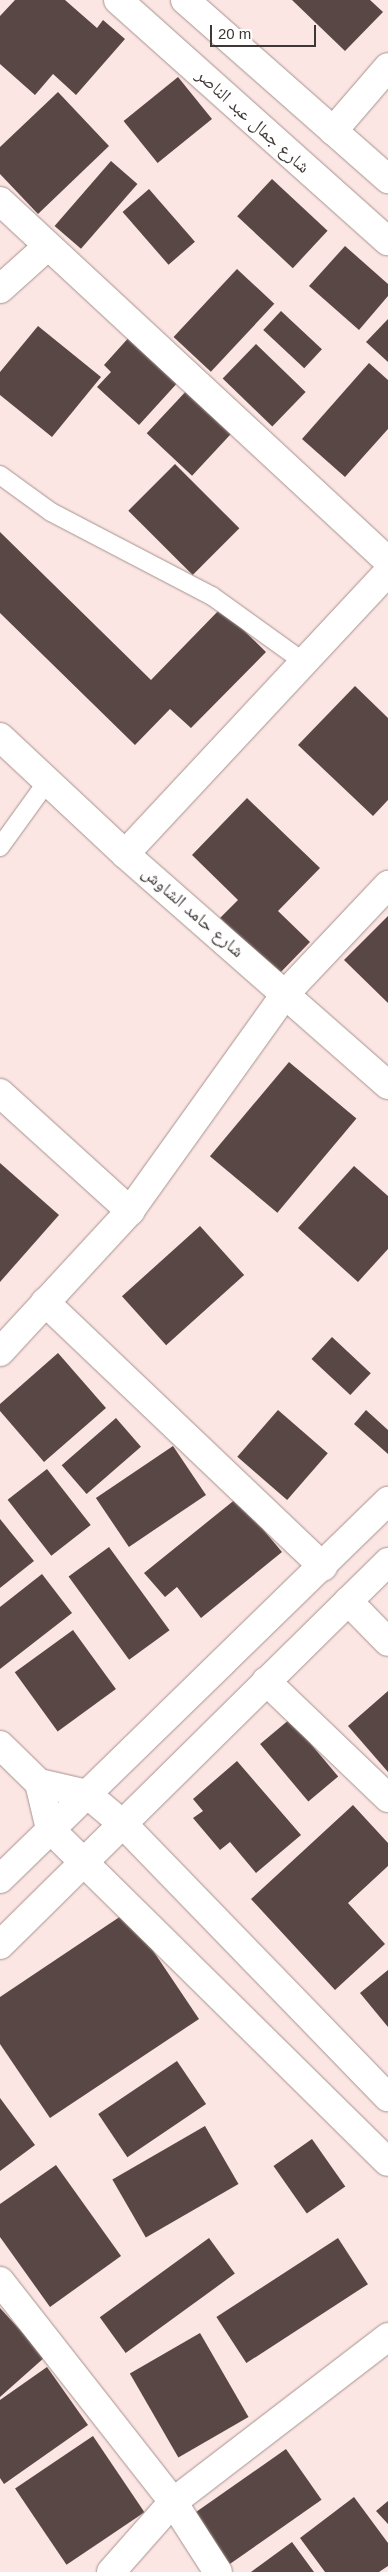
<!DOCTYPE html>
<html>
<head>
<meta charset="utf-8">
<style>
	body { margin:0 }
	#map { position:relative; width:388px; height:2572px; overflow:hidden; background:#fce6e3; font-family:Arial,"Noto Naskh Arabic",sans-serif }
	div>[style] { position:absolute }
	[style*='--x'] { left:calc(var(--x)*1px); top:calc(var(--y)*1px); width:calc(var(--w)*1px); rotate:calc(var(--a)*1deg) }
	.building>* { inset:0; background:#584744; transform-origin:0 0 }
	.roads { filter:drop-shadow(0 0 1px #a5928f) drop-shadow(0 0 1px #a5928f) }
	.service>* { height:18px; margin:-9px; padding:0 9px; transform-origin:9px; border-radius:9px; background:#fff }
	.minor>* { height:28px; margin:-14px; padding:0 14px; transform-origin:14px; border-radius:14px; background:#fff }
	.tertiary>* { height:28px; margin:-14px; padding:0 14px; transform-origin:14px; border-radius:14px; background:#fff }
	.secondary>* { height:28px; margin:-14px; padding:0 14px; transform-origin:14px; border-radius:14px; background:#fff }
	.primary>* { height:28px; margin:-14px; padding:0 14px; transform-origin:14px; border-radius:14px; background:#fff }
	span { translate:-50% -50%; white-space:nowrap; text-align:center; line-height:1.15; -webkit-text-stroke:5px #fff; paint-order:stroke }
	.street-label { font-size:18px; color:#3f3736 }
	.scale { position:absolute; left:210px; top:25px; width:106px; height:22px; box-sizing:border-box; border:2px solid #3f3736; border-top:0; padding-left:6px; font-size:15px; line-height:18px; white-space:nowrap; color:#3f3736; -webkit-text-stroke:4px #fff; paint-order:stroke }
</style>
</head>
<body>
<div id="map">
	<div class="building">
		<div style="clip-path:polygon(15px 0,65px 0,97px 28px,103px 20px,125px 39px,76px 95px,53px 74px,35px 95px,0 64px,0 16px)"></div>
		<div style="clip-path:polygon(292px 0,370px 0,383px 12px,345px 51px)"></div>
		<div style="left:178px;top:77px;width:54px;height:70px;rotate:51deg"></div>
		<div style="clip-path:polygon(58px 92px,109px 146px,38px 214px,0 174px,0 147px)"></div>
		<div style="left:111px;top:161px;width:35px;height:86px;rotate:41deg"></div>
		<div style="left:272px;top:179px;width:76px;height:51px;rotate:43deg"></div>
		<div style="left:149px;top:189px;width:70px;height:35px;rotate:49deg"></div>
		<div style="clip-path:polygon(345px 246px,388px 284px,388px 296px,359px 330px,309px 286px)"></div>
		<div style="left:237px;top:269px;width:51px;height:93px;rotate:43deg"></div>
		<div style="left:281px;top:311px;width:56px;height:26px;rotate:43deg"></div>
		<div style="clip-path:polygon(388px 319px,388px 362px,366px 342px)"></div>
		<div style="clip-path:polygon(38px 326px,101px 377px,52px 437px,0 395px,0 372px)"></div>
		<div style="clip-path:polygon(131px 335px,180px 380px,139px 425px,97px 387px,111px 372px,104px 365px)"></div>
		<div style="left:256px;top:344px;width:69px;height:48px;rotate:44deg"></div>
		<div style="clip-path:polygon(369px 363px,388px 380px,388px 429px,345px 477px,302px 439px)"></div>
		<div style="left:189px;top:388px;width:62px;height:62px;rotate:43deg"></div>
		<div style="left:175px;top:464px;width:91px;height:66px;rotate:45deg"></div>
		<div style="clip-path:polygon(0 532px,151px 680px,221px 608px,266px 652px,191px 728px,170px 709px,135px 745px,0 613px)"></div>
		<div style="clip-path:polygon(355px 686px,388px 718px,388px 800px,373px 816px,298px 745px)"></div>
		<div style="clip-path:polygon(247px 798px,320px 868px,278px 911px,310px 942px,278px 975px,220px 918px,238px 900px,192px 855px)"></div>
		<div style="clip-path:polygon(388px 916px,388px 1003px,344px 960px)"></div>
		<div style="left:289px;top:1062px;width:88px;height:123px;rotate:40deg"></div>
		<div style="clip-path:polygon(0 1163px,59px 1215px,0 1282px)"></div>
		<div style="clip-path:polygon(354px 1166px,388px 1196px,388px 1249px,358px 1282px,298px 1228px)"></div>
		<div style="left:200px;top:1226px;width:66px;height:105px;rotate:48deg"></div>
		<div style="left:332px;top:1337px;width:53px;height:30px;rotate:43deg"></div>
		<div style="clip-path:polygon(58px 1353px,106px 1408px,44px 1462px,0 1411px,0 1404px)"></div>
		<div style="left:278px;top:1410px;width:66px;height:62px;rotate:41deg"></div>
		<div style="clip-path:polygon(366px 1410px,388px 1430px,388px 1454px,354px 1424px)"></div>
		<div style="left:116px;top:1418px;width:38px;height:72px;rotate:49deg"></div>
		<div style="left:173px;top:1446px;width:59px;height:93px;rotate:56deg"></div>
		<div style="left:47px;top:1469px;width:71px;height:50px;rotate:52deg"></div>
		<div style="clip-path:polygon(237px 1498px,282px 1552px,201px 1618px,177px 1587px,165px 1597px,144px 1573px)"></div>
		<div style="clip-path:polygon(0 1519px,34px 1561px,0 1588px)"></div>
		<div style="left:109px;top:1547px;width:103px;height:50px;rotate:54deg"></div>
		<div style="clip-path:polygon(42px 1574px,72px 1613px,0 1669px,0 1607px)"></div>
		<div style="left:73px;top:1630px;width:73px;height:72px;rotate:54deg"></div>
		<div style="clip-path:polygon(388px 1691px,388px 1772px,348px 1726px)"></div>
		<div style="left:290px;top:1719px;width:75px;height:39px;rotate:50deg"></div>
		<div style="clip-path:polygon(237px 1761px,301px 1835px,256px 1873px,230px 1842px,220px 1850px,193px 1818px,203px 1811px,193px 1799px)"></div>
		<div style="clip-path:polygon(353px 1805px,388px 1843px,388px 1866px,348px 1903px,385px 1944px,335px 1990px,251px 1899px)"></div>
		<div style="clip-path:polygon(127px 1912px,199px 2019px,50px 2118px,0 2044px,0 1997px)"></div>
		<div style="clip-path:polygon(388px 1970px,388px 2027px,360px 1993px)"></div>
		<div style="left:177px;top:2061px;width:52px;height:95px;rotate:56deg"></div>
		<div style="clip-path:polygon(0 2098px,35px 2145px,0 2171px)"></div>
		<div style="left:205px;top:2126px;width:67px;height:107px;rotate:60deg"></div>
		<div style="left:312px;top:2139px;width:58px;height:47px;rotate:55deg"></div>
		<div style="clip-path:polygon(56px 2165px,121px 2256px,50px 2307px,0 2237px,0 2204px)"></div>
		<div style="left:209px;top:2238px;width:44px;height:135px;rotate:54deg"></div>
		<div style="left:338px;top:2238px;width:55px;height:145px;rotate:57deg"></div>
		<div style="clip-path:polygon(0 2308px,45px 2357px,0 2397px)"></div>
		<div style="left:200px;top:2333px;width:97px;height:81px;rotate:60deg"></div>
		<div style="clip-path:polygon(47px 2367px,88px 2425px,4px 2484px,0 2478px,0 2400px)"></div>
		<div style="left:93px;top:2436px;width:92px;height:94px;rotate:56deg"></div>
		<div style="left:286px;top:2449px;width:62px;height:112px;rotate:55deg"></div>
		<div style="clip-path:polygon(354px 2497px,388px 2543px,388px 2566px,379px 2572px,325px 2572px,300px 2538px)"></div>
		<div style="clip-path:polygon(388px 2501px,388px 2524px,376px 2511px)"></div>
		<div style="clip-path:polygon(292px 2542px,314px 2572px,251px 2572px)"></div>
	</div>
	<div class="roads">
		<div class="service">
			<div style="--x:0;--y:475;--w:63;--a:36"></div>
			<div style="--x:51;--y:512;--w:182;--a:27.6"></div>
			<div style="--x:212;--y:596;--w:113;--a:35.7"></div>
			<div style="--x:0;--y:847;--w:84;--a:-54.2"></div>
		</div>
		<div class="minor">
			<div style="--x:333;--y:131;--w:84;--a:-49.3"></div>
			<div style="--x:0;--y:201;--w:529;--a:42.86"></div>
			<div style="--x:0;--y:289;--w:64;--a:-41.9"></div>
			<div style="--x:125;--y:854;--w:386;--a:-47"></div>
			<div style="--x:0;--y:1093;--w:176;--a:42.2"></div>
			<div style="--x:45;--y:1302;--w:384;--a:43.6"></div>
			<div style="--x:0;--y:1352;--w:192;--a:-47.3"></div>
			<div style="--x:130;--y:1211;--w:268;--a:-54.4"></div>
			<div style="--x:286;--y:993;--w:149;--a:-46.6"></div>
			<div style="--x:348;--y:1601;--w:57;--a:45.7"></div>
			<div style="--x:266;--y:1681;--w:169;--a:43.8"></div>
			<div style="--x:0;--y:1745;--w:54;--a:44.3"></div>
			<div style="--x:39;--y:1783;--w:47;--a:76.6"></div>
			<div style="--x:39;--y:1783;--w:49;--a:12.9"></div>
			<div style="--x:0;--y:2281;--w:281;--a:51.9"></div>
			<div style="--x:173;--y:2502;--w:83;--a:57.3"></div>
			<div style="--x:111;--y:2572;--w:94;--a:-48.5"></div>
			<div style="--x:173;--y:2502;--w:271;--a:-37.5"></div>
		</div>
		<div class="tertiary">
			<div style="--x:0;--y:737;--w:171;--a:43.1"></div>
			<div style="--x:125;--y:854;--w:350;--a:41.3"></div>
		</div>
		<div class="secondary">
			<div style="--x:0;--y:1879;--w:542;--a:-44.25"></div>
			<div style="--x:0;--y:1945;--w:545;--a:-44.63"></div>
		</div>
		<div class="primary">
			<div style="--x:118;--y:0;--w:362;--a:41.8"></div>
			<div style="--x:185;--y:0;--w:271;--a:41.4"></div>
			<div style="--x:87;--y:1794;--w:48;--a:40"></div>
			<div style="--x:124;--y:1825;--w:379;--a:45.9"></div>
			<div style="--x:50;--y:1829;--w:474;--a:44.6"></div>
		</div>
	</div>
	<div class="street-label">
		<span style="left:253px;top:121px;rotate:42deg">شارع جمال عبد الناصر</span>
		<span style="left:193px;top:912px;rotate:41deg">شارع حامد الشاوش</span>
	</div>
	<div class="scale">20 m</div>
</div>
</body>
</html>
